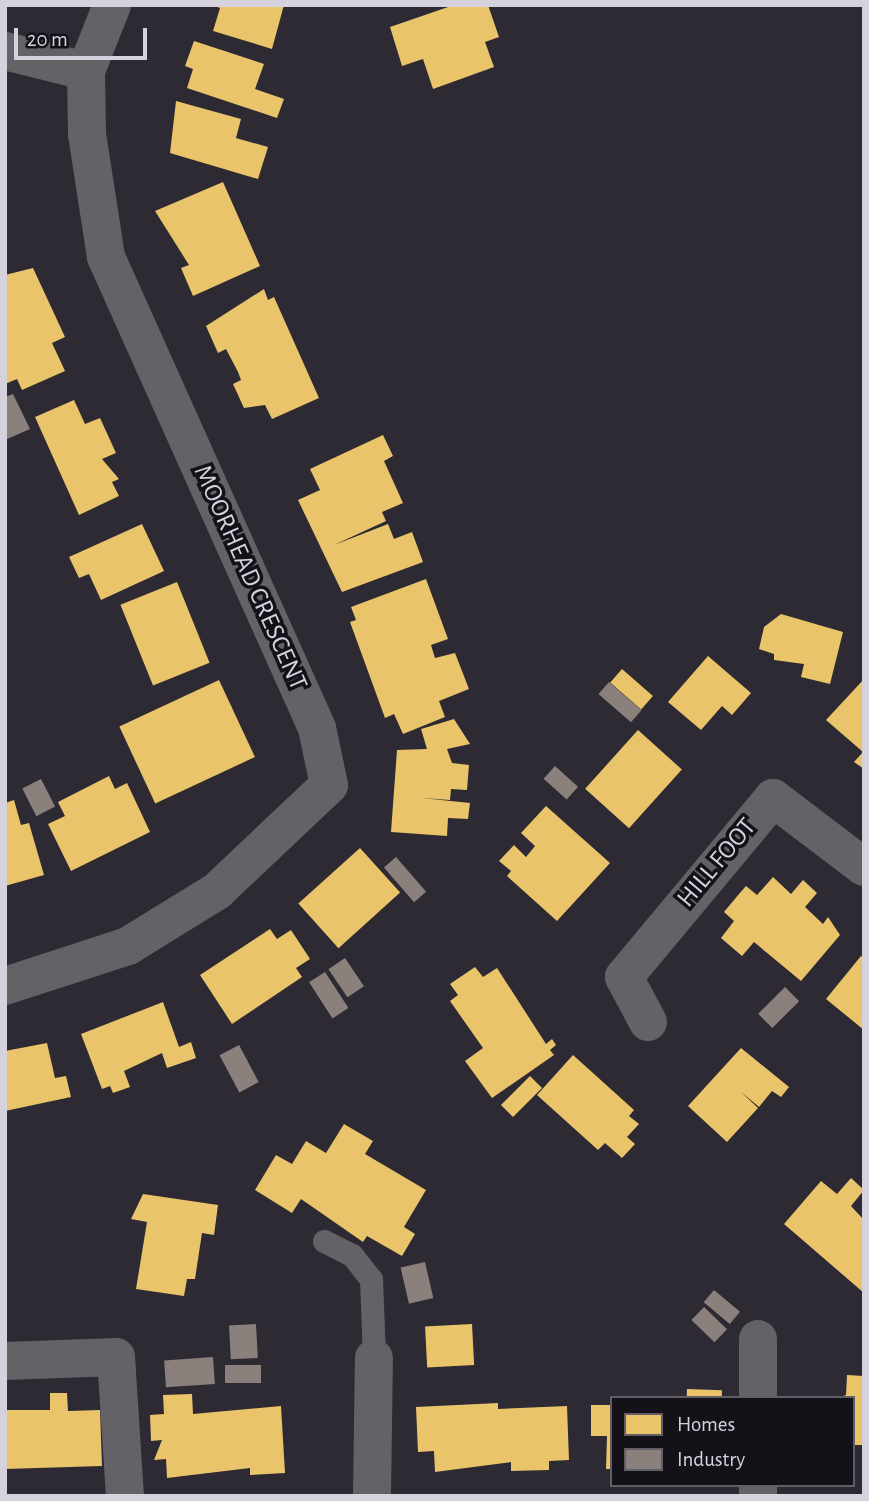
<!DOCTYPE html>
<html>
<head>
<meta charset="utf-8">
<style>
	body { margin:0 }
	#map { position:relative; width:869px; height:1501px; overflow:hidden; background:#2e2a33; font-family:"Alegreya Sans",sans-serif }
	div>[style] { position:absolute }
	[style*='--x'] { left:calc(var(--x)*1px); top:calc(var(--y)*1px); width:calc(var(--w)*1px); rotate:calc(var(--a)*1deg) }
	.homes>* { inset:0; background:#e9c46a; transform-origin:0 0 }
	.industry>* { inset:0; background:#8a817c; transform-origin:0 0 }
	.lane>* { height:23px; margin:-11.5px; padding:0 11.5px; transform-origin:11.5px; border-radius:11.5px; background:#646267 }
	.street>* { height:38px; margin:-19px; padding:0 19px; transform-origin:19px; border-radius:19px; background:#646267 }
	span { translate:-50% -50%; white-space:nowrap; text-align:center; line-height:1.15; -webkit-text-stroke:7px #141119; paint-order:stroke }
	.street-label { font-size:26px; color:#d6d2dd }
	.frame { position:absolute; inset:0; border:7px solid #d6d2dd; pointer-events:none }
	.legend { position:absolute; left:610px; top:1396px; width:245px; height:91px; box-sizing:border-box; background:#141119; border:2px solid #625e67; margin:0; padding:9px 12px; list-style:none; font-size:21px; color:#d6d2dd }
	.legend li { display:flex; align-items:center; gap:14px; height:35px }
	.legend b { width:35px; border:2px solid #625e67 }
	.scale { position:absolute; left:14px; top:28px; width:133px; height:32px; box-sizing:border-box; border:4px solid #d6d2dd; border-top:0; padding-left:9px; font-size:21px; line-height:24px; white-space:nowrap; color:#d6d2dd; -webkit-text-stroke:5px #141119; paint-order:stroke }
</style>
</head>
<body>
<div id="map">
	<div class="homes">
		<div style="clip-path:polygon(284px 5px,272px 49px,213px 31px,220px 8px,213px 5px)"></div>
		<div style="clip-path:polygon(454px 5px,488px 5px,499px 37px,485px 42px,494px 67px,433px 89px,423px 59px,402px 66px,390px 27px)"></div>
		<div style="clip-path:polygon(194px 41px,264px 64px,255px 89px,284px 99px,277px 118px,187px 88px,193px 69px,185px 66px)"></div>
		<div style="clip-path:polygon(176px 101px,241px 119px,236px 138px,268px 147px,258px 179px,170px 153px)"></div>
		<div style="clip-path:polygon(223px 182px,260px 266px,193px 296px,181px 268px,189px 265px,155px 211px)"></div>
		<div style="clip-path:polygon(33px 268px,65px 337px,52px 343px,65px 371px,22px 390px,17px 379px,5px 384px,5px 275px)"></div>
		<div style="clip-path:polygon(264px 289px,268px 300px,274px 297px,319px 398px,272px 419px,265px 405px,244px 408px,233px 384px,241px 380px,238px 372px,226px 349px,218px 353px,206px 326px)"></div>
		<div style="clip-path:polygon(74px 400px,85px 424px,100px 418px,116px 453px,102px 459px,119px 479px,112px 482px,119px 496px,79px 515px,35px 417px)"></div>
		<div style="clip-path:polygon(383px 435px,393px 456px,384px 461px,403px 503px,382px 512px,386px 521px,334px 545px,388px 524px,394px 539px,412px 532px,423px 562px,342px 592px,298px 500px,320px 490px,310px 469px)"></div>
		<div style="clip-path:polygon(142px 524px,164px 571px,101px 600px,89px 574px,79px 578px,69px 557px)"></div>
		<div style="clip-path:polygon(426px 579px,448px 639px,431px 645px,435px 658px,455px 653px,469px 689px,439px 701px,445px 717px,403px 734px,394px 714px,385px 718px,350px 622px,356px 620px,351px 607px)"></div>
		<div style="left:177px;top:582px;width:87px;height:61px;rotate:68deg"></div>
		<div style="clip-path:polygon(781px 614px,843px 632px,830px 684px,801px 677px,804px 664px,774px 660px,774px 654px,759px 649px,764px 627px)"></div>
		<div style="clip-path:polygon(708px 656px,751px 693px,732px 715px,722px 706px,701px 730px,668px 702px)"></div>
		<div style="left:622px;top:669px;width:41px;height:18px;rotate:41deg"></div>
		<div style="clip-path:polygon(864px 679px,864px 769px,854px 762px,863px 752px,826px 720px)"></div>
		<div style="left:219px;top:680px;width:85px;height:110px;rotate:65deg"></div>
		<div style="clip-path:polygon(454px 719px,470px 744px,447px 749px,452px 763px,469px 765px,467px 790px,451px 789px,450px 800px,422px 798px,470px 803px,468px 819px,448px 818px,447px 836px,391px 832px,397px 750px,427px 749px,421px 729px)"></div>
		<div style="left:638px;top:730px;width:59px;height:79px;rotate:42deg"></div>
		<div style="clip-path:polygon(109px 776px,115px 789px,127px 783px,150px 832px,71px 871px,48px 824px,65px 816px,58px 802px)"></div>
		<div style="clip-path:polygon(14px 800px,21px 825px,29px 823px,44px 875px,5px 886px,5px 803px)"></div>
		<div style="clip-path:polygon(546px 806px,610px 863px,557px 921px,507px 876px,511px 871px,499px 861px,514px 845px,526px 857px,535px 846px,521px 833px)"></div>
		<div style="left:360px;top:848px;width:60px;height:83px;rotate:48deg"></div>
		<div style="clip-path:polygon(773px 877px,791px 894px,803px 880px,817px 893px,805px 907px,823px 924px,828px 917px,840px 935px,801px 981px,754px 942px,742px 956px,721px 938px,734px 921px,724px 912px,739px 894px,746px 886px,757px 895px)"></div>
		<div style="clip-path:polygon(270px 929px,277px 939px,291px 930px,310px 959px,296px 968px,302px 977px,232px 1024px,200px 975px)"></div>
		<div style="clip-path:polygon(861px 956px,864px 958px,864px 1030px,826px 999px)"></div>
		<div style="clip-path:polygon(475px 967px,483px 977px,497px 968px,546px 1044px,552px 1039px,556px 1045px,550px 1050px,554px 1055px,492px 1098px,465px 1061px,483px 1048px,450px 1001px,458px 995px,450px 984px)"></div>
		<div style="clip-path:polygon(163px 1002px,179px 1047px,191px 1042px,196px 1058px,167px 1068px,162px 1053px,124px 1071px,130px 1087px,113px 1093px,110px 1086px,102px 1089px,81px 1034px)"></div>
		<div style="clip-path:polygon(47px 1043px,55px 1078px,66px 1076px,71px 1097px,5px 1111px,5px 1051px)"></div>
		<div style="clip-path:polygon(741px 1048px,789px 1087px,781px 1097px,772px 1091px,759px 1107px,740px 1091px,758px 1108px,727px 1142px,688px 1106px)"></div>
		<div style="clip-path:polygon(573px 1055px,634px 1110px,629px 1116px,639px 1124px,627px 1137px,635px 1144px,622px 1158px,605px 1143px,598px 1150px,537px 1095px)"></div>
		<div style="left:530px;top:1076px;width:17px;height:41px;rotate:45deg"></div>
		<div style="clip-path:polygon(344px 1124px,373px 1141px,365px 1154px,426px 1190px,404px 1227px,415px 1234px,402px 1256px,367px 1236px,363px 1242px,301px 1199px,292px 1213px,255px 1190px,276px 1155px,292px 1164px,306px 1141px,326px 1153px)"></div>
		<div style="clip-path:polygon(851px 1178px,864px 1190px,851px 1206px,864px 1220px,864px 1293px,784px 1224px,821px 1181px,837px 1194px)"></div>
		<div style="clip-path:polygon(143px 1194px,218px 1205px,214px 1235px,202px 1233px,195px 1279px,187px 1279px,184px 1296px,136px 1289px,147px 1222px,131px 1219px)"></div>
		<div style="left:472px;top:1324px;width:41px;height:47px;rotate:87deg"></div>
		<div style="clip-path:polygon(847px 1375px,864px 1376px,864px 1445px,853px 1445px,853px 1398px,838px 1398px,846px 1395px)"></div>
		<div style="left:687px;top:1389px;width:35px;height:9px;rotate:2deg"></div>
		<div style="clip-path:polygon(50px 1393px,67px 1393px,68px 1411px,100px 1410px,102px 1466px,5px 1469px,5px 1410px,50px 1410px)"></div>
		<div style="clip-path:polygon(192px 1394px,193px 1414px,281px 1406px,285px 1473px,250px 1475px,250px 1468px,167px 1478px,166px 1459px,154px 1460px,162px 1440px,151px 1441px,150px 1415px,164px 1414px,163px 1395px)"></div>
		<div style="clip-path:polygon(498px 1403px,498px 1409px,567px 1406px,569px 1460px,549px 1461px,549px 1470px,511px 1471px,511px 1462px,435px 1472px,434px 1451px,418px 1452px,416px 1407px)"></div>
		<div style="clip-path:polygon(591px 1405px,612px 1405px,612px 1469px,606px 1469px,607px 1436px,591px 1436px)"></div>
	</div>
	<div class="industry">
		<div style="clip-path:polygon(13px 394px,30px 429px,5px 440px,5px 397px)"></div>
		<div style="left:609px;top:682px;width:43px;height:16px;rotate:41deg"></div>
		<div style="left:555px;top:766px;width:31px;height:17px;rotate:42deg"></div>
		<div style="left:41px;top:779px;width:31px;height:21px;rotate:63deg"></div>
		<div style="left:396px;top:857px;width:46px;height:16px;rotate:49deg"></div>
		<div style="left:345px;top:958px;width:34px;height:20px;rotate:56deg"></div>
		<div style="left:325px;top:972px;width:43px;height:19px;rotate:57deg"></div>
		<div style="left:785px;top:987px;width:20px;height:38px;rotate:45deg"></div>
		<div style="left:239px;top:1045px;width:42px;height:22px;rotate:62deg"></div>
		<div style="left:425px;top:1262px;width:37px;height:25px;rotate:77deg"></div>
		<div style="left:714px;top:1290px;width:34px;height:16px;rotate:40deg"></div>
		<div style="left:704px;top:1307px;width:32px;height:18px;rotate:44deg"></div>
		<div style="left:256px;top:1324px;width:34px;height:27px;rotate:87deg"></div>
		<div style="left:213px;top:1357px;width:27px;height:49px;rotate:86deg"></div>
		<div style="left:261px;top:1365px;width:18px;height:36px;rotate:90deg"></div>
	</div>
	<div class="lane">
		<div style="--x:324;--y:1241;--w:31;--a:27"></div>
		<div style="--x:352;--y:1255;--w:31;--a:52"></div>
		<div style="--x:371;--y:1279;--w:79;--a:87.8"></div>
	</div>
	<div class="street">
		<div style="--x:5;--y:51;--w:83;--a:13.9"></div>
		<div style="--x:5;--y:986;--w:129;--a:-18"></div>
		<div style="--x:128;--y:946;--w:105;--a:-31.7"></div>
		<div style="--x:217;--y:891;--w:154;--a:-43.4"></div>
		<div style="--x:329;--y:785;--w:58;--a:-101.9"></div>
		<div style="--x:317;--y:728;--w:516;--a:-114.13"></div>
		<div style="--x:106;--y:257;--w:124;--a:-98.8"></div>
		<div style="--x:87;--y:134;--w:63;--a:-90.9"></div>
		<div style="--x:86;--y:71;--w:71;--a:-68.5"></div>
		<div style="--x:648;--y:1022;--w:51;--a:-118.1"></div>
		<div style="--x:624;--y:977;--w:233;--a:-50.2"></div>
		<div style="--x:773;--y:798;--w:114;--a:37.2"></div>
		<div style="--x:758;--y:1339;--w:59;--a:90"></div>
		<div style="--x:5;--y:1361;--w:111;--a:-2.1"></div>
		<div style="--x:116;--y:1357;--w:139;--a:86.3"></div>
		<div style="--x:758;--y:1485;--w:11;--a:90"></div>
		<div style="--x:372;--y:1496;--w:138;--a:-89.2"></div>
	</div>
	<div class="street-label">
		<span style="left:250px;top:578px;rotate:66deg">MOORHEAD CRESCENT</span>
		<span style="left:717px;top:863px;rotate:-50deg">HILL FOOT</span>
	</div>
	<div class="frame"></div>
	<ul class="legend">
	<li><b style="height:19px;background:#e9c46a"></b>Homes</li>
	<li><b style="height:19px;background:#8a817c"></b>Industry</li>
	</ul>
	<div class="scale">20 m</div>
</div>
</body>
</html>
